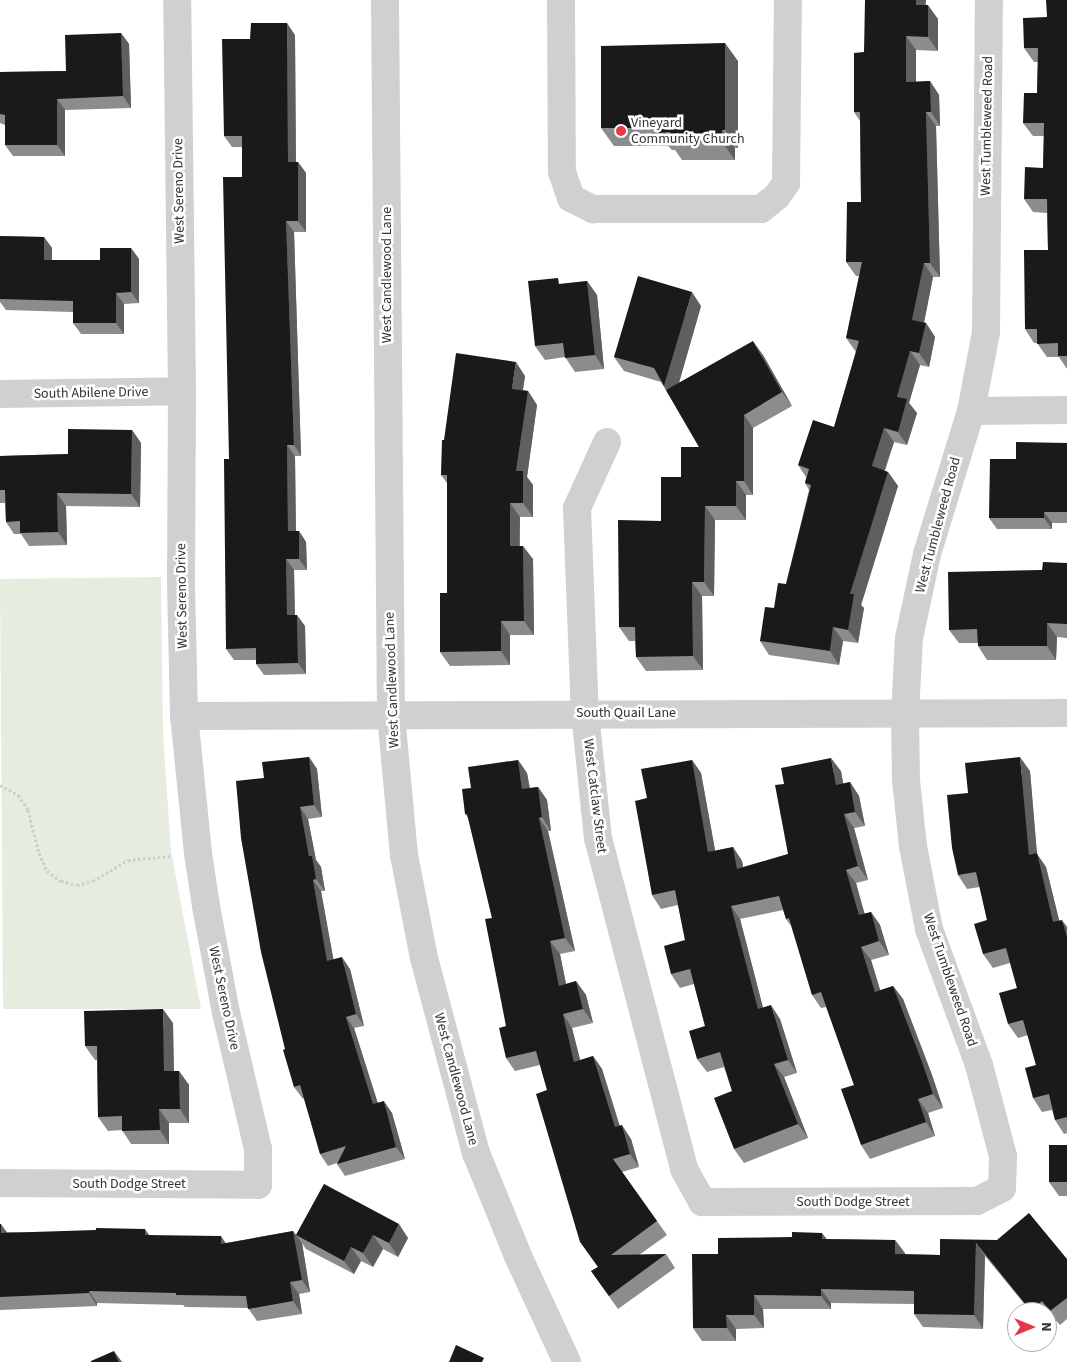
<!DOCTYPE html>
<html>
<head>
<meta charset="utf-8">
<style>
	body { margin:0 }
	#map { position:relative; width:1067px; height:1362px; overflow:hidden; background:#fff; font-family:"Source Sans 3",sans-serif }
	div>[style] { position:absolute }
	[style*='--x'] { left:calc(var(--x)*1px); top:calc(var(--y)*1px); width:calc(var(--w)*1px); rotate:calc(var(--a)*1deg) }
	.green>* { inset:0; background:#e6ecdf }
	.path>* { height:3px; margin-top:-1.5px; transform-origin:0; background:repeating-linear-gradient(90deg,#cdcdcd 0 2.5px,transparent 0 5px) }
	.minor>* { height:28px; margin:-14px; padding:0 14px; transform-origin:14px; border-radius:14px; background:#d0d0d0 }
	.wall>* { inset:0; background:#8c8c8c }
	.shaded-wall>* { inset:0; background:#5f5f5f }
	.building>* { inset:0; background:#1a1a1a; transform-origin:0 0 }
	.dots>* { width:14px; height:14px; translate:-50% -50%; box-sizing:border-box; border:2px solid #fff; border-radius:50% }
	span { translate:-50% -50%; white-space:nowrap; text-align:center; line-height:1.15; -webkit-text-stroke:5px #fff; paint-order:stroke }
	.poi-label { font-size:14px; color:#333 }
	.left { translate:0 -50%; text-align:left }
	.street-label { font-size:14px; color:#333 }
	.north { position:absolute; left:1007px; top:1302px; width:50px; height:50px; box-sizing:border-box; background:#fff; border:1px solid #adadad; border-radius:50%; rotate:90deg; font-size:14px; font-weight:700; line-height:20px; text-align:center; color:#333 }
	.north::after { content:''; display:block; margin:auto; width:18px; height:22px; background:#e63946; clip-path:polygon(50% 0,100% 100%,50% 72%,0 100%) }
</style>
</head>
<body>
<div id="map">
	<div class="green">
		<div style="clip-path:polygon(161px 577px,163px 734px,171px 851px,201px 1009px,3px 1009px,0 579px)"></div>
	</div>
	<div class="path">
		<div style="--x:0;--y:785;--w:21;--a:29"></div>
		<div style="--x:18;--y:795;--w:18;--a:56"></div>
		<div style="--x:28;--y:810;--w:44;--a:75.7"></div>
		<div style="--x:39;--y:853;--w:20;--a:66"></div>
		<div style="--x:47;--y:871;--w:17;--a:36"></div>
		<div style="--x:61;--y:881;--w:16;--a:14"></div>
		<div style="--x:77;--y:885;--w:16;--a:-14"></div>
		<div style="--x:93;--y:881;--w:41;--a:-31"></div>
		<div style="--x:128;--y:860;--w:42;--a:-5.4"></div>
	</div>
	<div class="minor">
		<div style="--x:385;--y:0;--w:715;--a:89.52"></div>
		<div style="--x:391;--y:715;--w:141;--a:84.7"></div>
		<div style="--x:404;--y:855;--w:105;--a:79"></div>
		<div style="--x:424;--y:958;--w:202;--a:75.1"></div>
		<div style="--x:476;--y:1153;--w:111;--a:67.8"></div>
		<div style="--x:518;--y:1256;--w:117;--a:65.2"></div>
		<div style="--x:561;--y:0;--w:172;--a:89.7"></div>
		<div style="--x:562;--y:172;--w:28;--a:71"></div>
		<div style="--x:571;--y:198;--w:25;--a:27"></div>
		<div style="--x:593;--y:209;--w:168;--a:0"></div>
		<div style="--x:761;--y:209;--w:21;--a:-39"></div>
		<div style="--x:777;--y:196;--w:16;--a:-55"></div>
		<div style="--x:786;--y:183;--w:183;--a:-89.4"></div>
		<div style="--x:0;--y:394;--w:182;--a:-0.9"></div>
		<div style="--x:971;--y:411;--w:96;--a:-0.6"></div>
		<div style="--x:607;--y:442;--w:72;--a:114.4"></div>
		<div style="--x:577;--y:508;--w:205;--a:87.8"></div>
		<div style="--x:585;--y:713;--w:126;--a:84.1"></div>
		<div style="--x:598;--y:838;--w:342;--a:75.4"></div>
		<div style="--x:684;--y:1169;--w:38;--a:61"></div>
		<div style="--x:702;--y:1202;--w:275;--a:-0.2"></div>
		<div style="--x:977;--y:1201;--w:28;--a:-27"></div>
		<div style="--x:1002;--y:1188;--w:32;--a:-88"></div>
		<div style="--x:1003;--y:1156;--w:94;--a:-104.8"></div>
		<div style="--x:979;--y:1065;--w:145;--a:-110.2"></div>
		<div style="--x:929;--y:929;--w:85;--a:-100.9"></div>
		<div style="--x:913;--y:846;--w:66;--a:-96.1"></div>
		<div style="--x:906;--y:780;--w:66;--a:-90.9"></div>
		<div style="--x:905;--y:714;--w:76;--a:-87"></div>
		<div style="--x:909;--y:638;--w:86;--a:-77.9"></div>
		<div style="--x:927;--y:554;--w:150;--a:-72.9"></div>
		<div style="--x:971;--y:411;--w:80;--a:-79.2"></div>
		<div style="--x:986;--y:332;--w:332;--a:-89.5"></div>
		<div style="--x:184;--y:716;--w:883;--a:-0.19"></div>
		<div style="--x:0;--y:1183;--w:258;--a:0.4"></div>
		<div style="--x:258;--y:1185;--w:36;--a:-90"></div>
		<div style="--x:258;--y:1149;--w:140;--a:-103.2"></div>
		<div style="--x:226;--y:1013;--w:109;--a:-100.6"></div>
		<div style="--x:206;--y:906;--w:54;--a:-98.6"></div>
		<div style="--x:198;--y:853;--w:138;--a:-95.8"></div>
		<div style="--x:184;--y:716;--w:133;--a:-91.3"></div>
		<div style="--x:181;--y:583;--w:192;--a:-89.7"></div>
		<div style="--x:182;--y:391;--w:391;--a:-90.7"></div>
	</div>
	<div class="wall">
		<div style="clip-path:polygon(1067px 0,1067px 369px,1059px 357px,1047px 357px,1037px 343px,1034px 343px,1025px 329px,1048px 250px,1047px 213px,1033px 212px,1024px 199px,1043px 168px,1044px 136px,1033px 136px,1023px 123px,1037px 93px,1038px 62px,1034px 62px,1024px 48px,1047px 17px)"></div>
		<div style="clip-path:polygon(926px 5px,938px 19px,938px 51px,916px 50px,916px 82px,930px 81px,939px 95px,940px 126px,936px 126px,940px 277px,933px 277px,924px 322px,926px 323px,935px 337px,929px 367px,920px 365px,909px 403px,917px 413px,907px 445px,894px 442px,885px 471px,888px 472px,898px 486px,861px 605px,864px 608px,858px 643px,843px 641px,839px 665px,769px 655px,760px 641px,774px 608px,786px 584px,809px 490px,805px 483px,806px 477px,798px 465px,834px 427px,856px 352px,846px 338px,859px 276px,856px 276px,846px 262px,861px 202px,860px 121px,854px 112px,864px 52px)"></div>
		<div style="clip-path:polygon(121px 33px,129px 44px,131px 108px,65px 110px,65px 156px,13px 156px,5px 145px,5px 125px,0 123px,0 72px,66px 71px)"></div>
		<div style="clip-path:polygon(295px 35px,296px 162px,298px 162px,306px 173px,306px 232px,294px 232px,301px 456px,295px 456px,296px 531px,299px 531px,306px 542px,307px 570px,294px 570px,295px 615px,305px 626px,306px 674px,264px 675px,256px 664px,256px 660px,234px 660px,226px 649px,229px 459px,242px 177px,242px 147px,232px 147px,224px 136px)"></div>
		<div style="clip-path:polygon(738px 61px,738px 148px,735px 148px,735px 160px,682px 160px,675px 150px,672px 150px,668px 146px,614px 146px,601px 128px)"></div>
		<div style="clip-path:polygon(0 236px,44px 237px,52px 248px,52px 260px,100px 260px,131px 248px,139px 259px,139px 303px,124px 304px,124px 334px,81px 334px,73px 323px,73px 312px,6px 310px,0 302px)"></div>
		<div style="clip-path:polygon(587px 281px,597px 295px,604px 369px,575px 372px,565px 357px,545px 360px,535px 346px,562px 284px)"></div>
		<div style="clip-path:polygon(701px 306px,679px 383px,763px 355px,792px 406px,753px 428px,753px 495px,746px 495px,746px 520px,715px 520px,714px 596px,702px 596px,703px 670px,646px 671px,636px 657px,635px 641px,629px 641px,619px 627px,661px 521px,699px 447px,661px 382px,624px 371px,614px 357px)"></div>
		<div style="clip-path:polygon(525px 376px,523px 390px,528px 391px,537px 405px,527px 477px,533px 485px,533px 517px,520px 517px,520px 546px,533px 559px,534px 635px,510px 635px,510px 665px,450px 666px,440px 652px,447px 593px,447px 483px,441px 475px,444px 440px)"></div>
		<div style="clip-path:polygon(132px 430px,141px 443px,140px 507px,66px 506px,67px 545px,29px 546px,21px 534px,14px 534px,6px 522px,5px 503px,0 503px,0 456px,68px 454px)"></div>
		<div style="clip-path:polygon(1067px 443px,1067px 523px,1052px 523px,1052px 529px,997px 529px,989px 518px,1016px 459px)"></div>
		<div style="clip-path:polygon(1067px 563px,1067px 638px,1057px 637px,1056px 660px,987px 660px,978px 646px,978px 643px,959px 643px,949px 630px,1042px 570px)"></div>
		<div style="clip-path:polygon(309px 757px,317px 769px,322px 817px,308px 819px,316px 860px,321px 867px,325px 891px,321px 891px,333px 959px,350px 969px,364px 1026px,354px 1028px,377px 1102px,392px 1113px,405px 1159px,345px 1176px,337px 1164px,337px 1163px,328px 1166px,320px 1154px,304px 1098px,303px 1099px,294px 1087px,285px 1049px,264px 778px)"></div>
		<div style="clip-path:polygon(518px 760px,527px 773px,530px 788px,538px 787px,547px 800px,551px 831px,548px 831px,575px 951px,560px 954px,566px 984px,576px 981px,586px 995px,593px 1023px,572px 1028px,580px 1060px,593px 1056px,602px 1069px,620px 1126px,631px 1139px,639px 1167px,622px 1172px,667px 1235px,639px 1255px,666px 1254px,675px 1268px,618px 1309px,591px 1271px,598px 1267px,540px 1065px,515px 1071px,506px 1058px,506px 1026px,492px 918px,469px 819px,465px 814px,471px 788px)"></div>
		<div style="clip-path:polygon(692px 760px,701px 773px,715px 851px,733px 847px,742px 861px,743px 867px,788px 854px,784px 784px,841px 771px,843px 784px,850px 782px,859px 796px,865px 826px,854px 828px,868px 880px,856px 883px,864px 914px,871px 912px,880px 925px,889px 955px,871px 960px,880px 990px,893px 986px,903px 999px,932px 1075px,943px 1108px,928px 1113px,935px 1136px,870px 1159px,861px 1145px,854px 1085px,826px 1007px,821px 1008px,812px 995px,791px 926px,786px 919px,783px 910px,740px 919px,763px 1008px,780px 1019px,797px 1073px,784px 1077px,808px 1138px,744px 1163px,734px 1149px,732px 1091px,724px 1067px,707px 1072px,697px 1059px,705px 1026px,694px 984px,680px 988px,671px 974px,685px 940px,678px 905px,661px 909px,652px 895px,647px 798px)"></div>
		<div style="clip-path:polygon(1030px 771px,1037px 854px,1046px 867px,1059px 920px,1067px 927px,1067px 1133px,1064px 1134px,1055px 1120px,1052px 1110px,1042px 1112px,1033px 1098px,1036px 1065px,1028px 1035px,1018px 1038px,1008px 1024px,1017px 988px,1010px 963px,993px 968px,983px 954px,987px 920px,980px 887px,967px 889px,958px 875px,968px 793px)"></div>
		<div style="clip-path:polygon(173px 1023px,174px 1071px,179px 1071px,189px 1085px,189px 1123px,169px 1123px,169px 1144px,131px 1144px,122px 1130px,108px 1131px,98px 1117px,97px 1060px,95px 1060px,85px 1046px)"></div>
		<div style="clip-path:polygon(1067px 1145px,1067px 1196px,1059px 1196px,1049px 1182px)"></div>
		<div style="clip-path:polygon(324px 1184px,408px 1238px,398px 1257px,383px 1249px,373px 1267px,361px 1261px,354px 1274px,306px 1249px,302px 1243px,310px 1292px,299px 1294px,302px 1314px,257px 1321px,248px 1308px,185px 1307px,183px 1305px,97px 1303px,97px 1306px,0 1310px,0 1224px,7px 1232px,149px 1235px,226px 1243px,293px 1231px,296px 1235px)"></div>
		<div style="clip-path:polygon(827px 1239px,895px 1240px,905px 1254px,940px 1255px,940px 1239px,1067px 1259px,1067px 1319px,1060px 1325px,1051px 1315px,1047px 1318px,1047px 1312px,1031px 1312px,985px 1256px,983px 1329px,923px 1327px,914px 1314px,914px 1304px,831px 1303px,831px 1309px,763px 1309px,764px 1328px,736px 1329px,736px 1341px,702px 1341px,693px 1328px,718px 1254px)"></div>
	</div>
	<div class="shaded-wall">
		<div style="clip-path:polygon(916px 0,926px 0,925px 19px,916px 5px)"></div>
		<div style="clip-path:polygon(928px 5px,938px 19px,938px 51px,928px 37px)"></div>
		<div style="clip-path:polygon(287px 23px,295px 35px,296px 174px,288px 162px)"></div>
		<div style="clip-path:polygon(121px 33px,129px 44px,131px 108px,123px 96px)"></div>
		<div style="clip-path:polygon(906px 36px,916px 50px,916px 96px,906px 82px)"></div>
		<div style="clip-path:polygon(725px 43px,738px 61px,738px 148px,725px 130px)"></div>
		<div style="clip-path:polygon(930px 81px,939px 95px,940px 126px,931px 112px)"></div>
		<div style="clip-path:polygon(57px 99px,65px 110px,65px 156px,57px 145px)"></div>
		<div style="clip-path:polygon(926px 112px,936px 126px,940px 277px,930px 263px)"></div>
		<div style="clip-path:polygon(722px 130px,735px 148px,735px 160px,722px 142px)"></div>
		<div style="clip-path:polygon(298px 162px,306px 173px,306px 232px,298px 221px)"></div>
		<div style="clip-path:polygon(286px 221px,294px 232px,301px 456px,294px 445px)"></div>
		<div style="clip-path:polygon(44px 237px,52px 248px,52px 271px,44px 260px)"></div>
		<div style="clip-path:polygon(131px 248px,139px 259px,139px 303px,131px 292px)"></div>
		<div style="clip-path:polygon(924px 263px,933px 277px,922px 333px,912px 320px)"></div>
		<div style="clip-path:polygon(587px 281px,597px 295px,604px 369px,595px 355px)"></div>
		<div style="clip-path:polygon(692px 292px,701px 306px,674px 400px,664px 386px)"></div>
		<div style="clip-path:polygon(116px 293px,124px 304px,124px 334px,116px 323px)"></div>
		<div style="clip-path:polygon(926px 323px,935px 337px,929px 367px,919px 353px)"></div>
		<div style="clip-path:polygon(753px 341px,763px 355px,792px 406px,782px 392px)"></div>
		<div style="clip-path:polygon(910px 351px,920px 365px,909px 403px,917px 413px,907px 445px,898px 432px,897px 397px)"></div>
		<div style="clip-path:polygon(516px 362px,525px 376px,521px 402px,512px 389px)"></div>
		<div style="clip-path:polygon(528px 391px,537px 405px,527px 477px,533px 485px,533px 517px,523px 503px,516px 471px)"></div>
		<div style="clip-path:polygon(744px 415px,753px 428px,753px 495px,744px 481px)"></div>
		<div style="clip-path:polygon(884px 428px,894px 442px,881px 480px,872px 466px)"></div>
		<div style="clip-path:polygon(132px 430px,141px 443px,140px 507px,131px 494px)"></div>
		<div style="clip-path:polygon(287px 445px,295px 456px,296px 542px,288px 531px)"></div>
		<div style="clip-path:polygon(888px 472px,898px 486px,861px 605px,864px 608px,858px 643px,848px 630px,850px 594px)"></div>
		<div style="clip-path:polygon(736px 481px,746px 495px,746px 520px,736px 506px)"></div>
		<div style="clip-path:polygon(57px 493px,66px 506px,67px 545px,58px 532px)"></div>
		<div style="clip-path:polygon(510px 503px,520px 517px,519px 559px,510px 546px)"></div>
		<div style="clip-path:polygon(705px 506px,715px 520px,714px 596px,704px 582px)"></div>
		<div style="clip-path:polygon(1044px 512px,1052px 523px,1052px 529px,1044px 518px)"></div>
		<div style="clip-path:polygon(299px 531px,306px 542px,307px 570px,299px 559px)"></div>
		<div style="clip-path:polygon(523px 546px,533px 559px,534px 635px,524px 621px)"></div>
		<div style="clip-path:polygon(286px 559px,294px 570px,295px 626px,287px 615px)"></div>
		<div style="clip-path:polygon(692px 582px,702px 596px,703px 670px,693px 656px)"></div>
		<div style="clip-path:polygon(297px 615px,305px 626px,306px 674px,298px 663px)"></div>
		<div style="clip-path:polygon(501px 621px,510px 635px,510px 665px,501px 651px)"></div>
		<div style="clip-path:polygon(1047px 623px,1057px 637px,1056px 660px,1047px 646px)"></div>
		<div style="clip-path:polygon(833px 627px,843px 641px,839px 665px,830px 651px)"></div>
		<div style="clip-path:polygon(309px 757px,317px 769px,322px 817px,314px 805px)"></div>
		<div style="clip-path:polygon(1020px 757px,1030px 771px,1037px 854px,1046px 867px,1063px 936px,1053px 922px,1029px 855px)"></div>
		<div style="clip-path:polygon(831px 758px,841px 771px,846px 798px,836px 785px)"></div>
		<div style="clip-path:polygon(518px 760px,527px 773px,532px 802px,522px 789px)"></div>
		<div style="clip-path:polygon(692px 760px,701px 773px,718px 866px,708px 852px)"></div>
		<div style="clip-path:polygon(850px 782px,859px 796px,865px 826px,855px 812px)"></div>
		<div style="clip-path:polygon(538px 787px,547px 800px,551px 831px,542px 817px)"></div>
		<div style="clip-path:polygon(300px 807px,308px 819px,316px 860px,321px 867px,325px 891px,316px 879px,309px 856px)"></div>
		<div style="clip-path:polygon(844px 814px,854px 828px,868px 880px,858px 866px)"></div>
		<div style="clip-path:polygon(539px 818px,548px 831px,575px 951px,565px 938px)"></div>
		<div style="clip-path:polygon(733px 847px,742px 861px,746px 882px,737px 869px)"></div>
		<div style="clip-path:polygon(846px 870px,856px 883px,869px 929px,859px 915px)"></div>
		<div style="clip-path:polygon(313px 880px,321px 891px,336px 973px,327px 961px)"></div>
		<div style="clip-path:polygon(731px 906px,740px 919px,767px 1023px,758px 1009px)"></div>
		<div style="clip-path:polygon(871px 912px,880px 925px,889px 955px,879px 941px)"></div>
		<div style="clip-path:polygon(1062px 920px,1067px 927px,1067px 937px)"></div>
		<div style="clip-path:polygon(550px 941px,560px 954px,569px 999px,559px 986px)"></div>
		<div style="clip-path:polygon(861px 947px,871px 960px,885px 1006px,875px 992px)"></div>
		<div style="clip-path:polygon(342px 957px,350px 969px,364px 1026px,356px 1014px)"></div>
		<div style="clip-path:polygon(576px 981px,586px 995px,593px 1023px,583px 1009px)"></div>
		<div style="clip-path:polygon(893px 986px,903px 999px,932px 1075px,943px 1108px,933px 1094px)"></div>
		<div style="clip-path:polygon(771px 1005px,780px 1019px,797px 1073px,788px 1060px)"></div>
		<div style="clip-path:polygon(163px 1009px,173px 1023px,174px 1085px,164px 1071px)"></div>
		<div style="clip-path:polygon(563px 1014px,572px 1028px,584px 1075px,574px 1062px)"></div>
		<div style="clip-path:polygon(346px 1017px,354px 1028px,382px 1116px,373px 1104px)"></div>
		<div style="clip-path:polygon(593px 1056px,602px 1069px,624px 1141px,615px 1127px)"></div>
		<div style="clip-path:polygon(774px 1064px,784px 1077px,808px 1138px,798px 1124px)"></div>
		<div style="clip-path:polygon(179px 1071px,189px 1085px,189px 1123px,180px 1109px)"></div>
		<div style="clip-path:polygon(918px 1099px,928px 1113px,935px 1136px,926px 1122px)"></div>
		<div style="clip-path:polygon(384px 1101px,392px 1113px,405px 1159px,396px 1147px)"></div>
		<div style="clip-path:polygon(159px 1109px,169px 1123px,169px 1144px,160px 1130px)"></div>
		<div style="clip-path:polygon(622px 1125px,631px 1139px,639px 1167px,630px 1154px)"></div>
		<div style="clip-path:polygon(1px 1224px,9px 1236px,1px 1233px)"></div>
		<div style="clip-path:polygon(399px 1224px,408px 1238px,398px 1257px,389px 1243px)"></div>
		<div style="clip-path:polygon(145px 1229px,153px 1241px,145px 1235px)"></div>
		<div style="clip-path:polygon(293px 1231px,302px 1243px,310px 1292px,302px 1280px)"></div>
		<div style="clip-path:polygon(822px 1233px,832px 1246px,822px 1239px)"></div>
		<div style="clip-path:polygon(373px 1235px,383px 1249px,373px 1267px,363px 1253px)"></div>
		<div style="clip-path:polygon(221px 1236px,229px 1248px,221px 1244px)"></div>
		<div style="clip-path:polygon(895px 1240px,905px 1253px,905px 1267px,895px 1254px)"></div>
		<div style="clip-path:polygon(976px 1243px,985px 1256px,983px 1329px,974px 1315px)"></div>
		<div style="clip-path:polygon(351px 1247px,361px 1261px,354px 1274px,344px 1261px)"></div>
		<div style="clip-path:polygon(290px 1282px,299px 1294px,302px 1314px,293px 1301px)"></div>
		<div style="clip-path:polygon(821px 1289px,831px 1303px,831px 1309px,821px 1296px)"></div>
		<div style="clip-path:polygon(89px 1291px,97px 1303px,97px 1306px,89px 1293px)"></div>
		<div style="clip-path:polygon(754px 1295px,763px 1309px,764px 1328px,754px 1315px)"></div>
		<div style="clip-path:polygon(726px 1315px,736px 1329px,736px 1341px,727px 1328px)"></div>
		<div style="clip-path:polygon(114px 1351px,122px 1362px,119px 1362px)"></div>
	</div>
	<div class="building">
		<div style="clip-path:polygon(865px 0,916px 0,916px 5px,928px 5px,928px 37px,906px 36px,906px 82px,930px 81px,931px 112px,926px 112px,930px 263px,924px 263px,912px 320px,926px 323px,919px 353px,910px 351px,897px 397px,907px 399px,898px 432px,884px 428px,872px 466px,888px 472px,850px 594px,854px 594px,848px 630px,833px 627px,830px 651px,760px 641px,765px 607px,774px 608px,778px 583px,786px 584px,811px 485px,805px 483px,809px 469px,798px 465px,813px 420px,834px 427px,859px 341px,846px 338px,862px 262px,846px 262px,847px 202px,861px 202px,860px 112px,854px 112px,854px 53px,864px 52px)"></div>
		<div style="clip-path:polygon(1046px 0,1067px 0,1067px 356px,1058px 356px,1058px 343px,1037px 344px,1037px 329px,1025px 329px,1024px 250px,1048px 250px,1047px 199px,1024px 199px,1025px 167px,1043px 168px,1044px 123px,1023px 123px,1024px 93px,1037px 93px,1038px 48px,1024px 48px,1023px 18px,1047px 17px)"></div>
		<div style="clip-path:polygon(251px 23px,287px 23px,288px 162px,298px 162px,298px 221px,286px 221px,294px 445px,287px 445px,288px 531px,299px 531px,299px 559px,286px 559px,287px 615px,297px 615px,298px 663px,256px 664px,256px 648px,226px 649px,224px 459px,229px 459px,223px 177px,242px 177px,242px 136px,224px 136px,222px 39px,250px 39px)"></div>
		<div style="clip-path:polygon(121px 33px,123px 96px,57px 99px,57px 145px,5px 145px,5px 115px,0 114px,0 72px,66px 71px,65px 35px)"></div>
		<div style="clip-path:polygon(725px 43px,725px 130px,722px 130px,722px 142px,670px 142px,670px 132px,659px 133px,659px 128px,601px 128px,601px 46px)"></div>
		<div style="clip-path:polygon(0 236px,44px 237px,44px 260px,100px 260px,100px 248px,131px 248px,131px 292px,116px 293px,116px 323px,73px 323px,73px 301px,0 299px)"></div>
		<div style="clip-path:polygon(638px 276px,692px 292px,664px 386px,654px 368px,614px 357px)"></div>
		<div style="clip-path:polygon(558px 278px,559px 284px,587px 281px,595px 355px,565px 358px,563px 343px,535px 346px,528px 281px)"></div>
		<div style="clip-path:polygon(753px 341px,782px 392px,744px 415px,744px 481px,736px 481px,736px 506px,705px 506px,704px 582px,692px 582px,693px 656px,636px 657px,635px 627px,619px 627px,618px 520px,661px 521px,661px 477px,681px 477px,681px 447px,699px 447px,666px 390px)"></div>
		<div style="clip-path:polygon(456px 353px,516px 362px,512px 389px,528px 391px,516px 471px,523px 471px,523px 503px,510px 503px,510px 546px,523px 546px,524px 621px,501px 621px,501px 651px,440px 652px,440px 593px,447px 593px,447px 475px,441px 475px,442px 440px,444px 440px)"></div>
		<div style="clip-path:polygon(68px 429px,132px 430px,131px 494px,57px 493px,58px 532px,20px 533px,20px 521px,6px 522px,5px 490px,0 490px,0 456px,68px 454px)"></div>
		<div style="clip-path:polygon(1016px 442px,1067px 443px,1067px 512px,1044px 512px,1044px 518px,989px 518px,990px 459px,1016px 459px)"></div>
		<div style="clip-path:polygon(1043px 562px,1067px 563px,1067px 624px,1047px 623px,1047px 646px,978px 646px,977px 629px,949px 630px,948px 572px,1042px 570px)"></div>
		<div style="clip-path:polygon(309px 757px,314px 805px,300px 807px,309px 856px,312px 856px,316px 879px,313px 880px,327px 961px,342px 957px,356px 1014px,346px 1017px,373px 1104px,384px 1101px,396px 1147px,337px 1164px,346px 1146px,320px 1154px,300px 1085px,294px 1087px,283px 1050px,285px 1049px,261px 952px,241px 838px,236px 781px,264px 778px,262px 762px)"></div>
		<div style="clip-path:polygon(1020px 757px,1029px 855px,1037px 853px,1053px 922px,1062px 920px,1067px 937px,1067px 1117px,1055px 1120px,1049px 1094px,1033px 1098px,1025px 1068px,1036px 1065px,1023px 1020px,1008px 1024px,999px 993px,1017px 988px,1006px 948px,983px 954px,974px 924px,987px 920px,976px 872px,958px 875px,952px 848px,947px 795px,968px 793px,965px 763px)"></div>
		<div style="clip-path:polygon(831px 758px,836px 785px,850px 782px,855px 812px,844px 814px,858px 866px,846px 870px,859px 915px,871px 912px,879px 941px,861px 947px,875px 992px,893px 986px,922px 1062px,933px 1094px,918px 1099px,926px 1122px,861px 1145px,841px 1089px,854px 1085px,821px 992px,812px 995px,789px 918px,786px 919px,779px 896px,731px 906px,758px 1009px,771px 1005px,788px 1060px,774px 1064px,798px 1124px,734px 1149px,714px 1098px,732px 1091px,720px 1052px,697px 1059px,689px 1031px,705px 1026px,690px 969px,671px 974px,664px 946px,685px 940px,675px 890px,652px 895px,635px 801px,647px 798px,641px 769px,692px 760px,708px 852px,733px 847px,737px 869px,788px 854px,775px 785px,784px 784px,781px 768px)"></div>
		<div style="clip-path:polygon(518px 760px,522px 789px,538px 787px,542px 817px,539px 818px,565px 938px,550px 941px,559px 986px,576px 981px,583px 1009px,563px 1014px,574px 1062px,593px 1056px,615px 1127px,622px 1125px,630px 1154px,613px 1159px,657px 1221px,611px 1255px,666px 1254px,609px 1296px,591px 1271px,598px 1267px,580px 1242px,536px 1094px,547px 1090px,536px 1051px,506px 1058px,499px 1028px,506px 1026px,485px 919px,492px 918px,467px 814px,465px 814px,462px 789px,471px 788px,468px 767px)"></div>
		<div style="clip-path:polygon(163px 1009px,164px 1071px,179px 1071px,180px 1109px,159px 1109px,160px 1130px,122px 1131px,122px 1116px,98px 1117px,97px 1046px,85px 1046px,84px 1011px)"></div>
		<div style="left:1049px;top:1145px;width:18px;height:37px"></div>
		<div style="clip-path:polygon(324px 1184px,399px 1224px,389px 1243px,373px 1235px,363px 1253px,351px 1247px,344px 1261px,296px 1235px)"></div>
		<div style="clip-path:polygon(1029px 1213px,1067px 1259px,1067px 1298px,1050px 1311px,1042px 1301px,1031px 1311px,976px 1243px,974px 1315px,914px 1314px,914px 1291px,821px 1289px,821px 1296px,754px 1295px,754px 1315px,726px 1315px,727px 1328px,693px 1328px,692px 1254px,718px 1254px,718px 1238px,792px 1237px,792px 1232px,822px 1233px,822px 1239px,895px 1240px,895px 1254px,940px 1255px,940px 1239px,997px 1240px)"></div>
		<div style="clip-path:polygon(0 1224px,1px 1224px,1px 1233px,96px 1230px,96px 1228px,145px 1229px,145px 1235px,221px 1236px,221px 1244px,293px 1231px,302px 1280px,290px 1282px,293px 1301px,248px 1309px,246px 1296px,176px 1295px,176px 1293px,89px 1291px,89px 1293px,0 1297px)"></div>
		<div style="clip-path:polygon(456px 1345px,484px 1358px,482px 1362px,449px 1362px)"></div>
		<div style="clip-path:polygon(114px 1351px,119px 1362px,91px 1362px,91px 1361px)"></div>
	</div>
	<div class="dots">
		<div style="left:621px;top:131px;background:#e63946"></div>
	</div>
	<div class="poi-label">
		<span class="left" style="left:631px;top:131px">Vineyard<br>Community Church</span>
	</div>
	<div class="street-label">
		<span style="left:987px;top:126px;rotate:-89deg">West Tumbleweed Road</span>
		<span style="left:179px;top:191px;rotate:-91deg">West Sereno Drive</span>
		<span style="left:387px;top:275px;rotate:-90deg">West Candlewood Lane</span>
		<span style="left:91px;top:393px;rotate:-1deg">South Abilene Drive</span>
		<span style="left:938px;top:525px;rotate:-75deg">West Tumbleweed Road</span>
		<span style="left:182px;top:596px;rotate:-91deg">West Sereno Drive</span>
		<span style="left:392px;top:680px;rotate:-92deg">West Candlewood Lane</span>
		<span style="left:626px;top:713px">South Quail Lane</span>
		<span style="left:595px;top:796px;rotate:83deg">West Catclaw Street</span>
		<span style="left:950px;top:980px;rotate:71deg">West Tumbleweed Road</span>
		<span style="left:224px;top:998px;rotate:78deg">West Sereno Drive</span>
		<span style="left:456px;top:1079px;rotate:75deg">West Candlewood Lane</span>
		<span style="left:129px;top:1184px">South Dodge Street</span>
		<span style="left:853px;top:1202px">South Dodge Street</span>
	</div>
	<div class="north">N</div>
</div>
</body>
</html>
